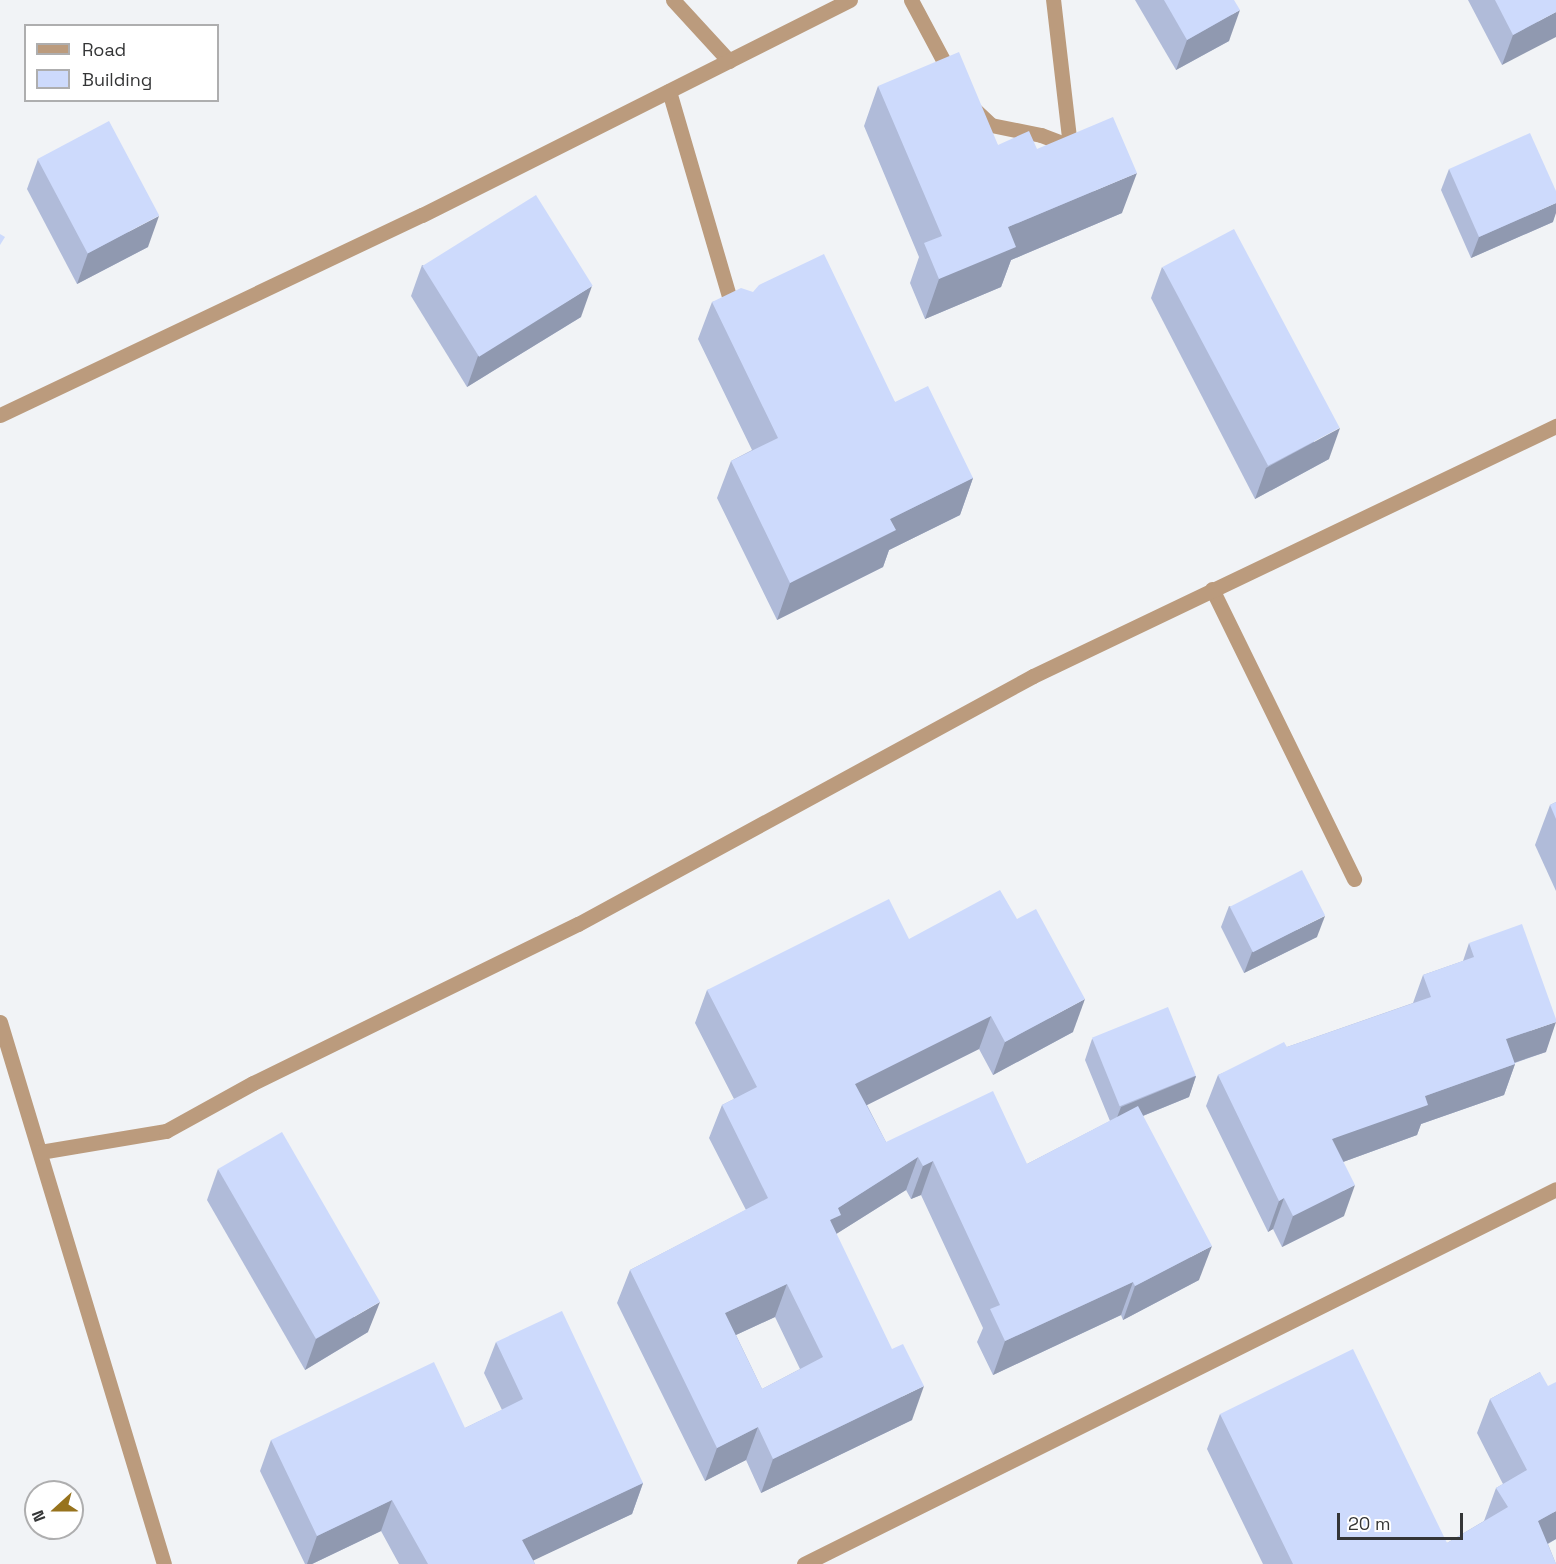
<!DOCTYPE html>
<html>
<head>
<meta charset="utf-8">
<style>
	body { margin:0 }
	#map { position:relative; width:1556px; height:1564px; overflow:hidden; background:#f1f3f6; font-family:"Space Grotesk",sans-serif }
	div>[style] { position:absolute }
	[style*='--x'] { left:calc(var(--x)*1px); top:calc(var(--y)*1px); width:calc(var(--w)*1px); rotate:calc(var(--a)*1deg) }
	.service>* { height:15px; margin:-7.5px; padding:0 7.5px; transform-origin:7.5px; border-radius:7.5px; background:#bb9b7d }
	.minor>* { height:15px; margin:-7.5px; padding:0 7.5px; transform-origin:7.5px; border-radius:7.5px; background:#bb9b7d }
	.wall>* { inset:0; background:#b0bbd9 }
	.shaded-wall>* { inset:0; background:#9099b0 }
	.building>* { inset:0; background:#cddafc; transform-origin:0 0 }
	span { translate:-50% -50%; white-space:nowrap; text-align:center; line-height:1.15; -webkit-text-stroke:6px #fff; paint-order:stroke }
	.legend { position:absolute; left:24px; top:24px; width:195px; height:78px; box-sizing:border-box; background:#fff; border:2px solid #aeaeaf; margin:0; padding:8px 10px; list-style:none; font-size:18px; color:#343536 }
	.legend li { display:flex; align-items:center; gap:12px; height:30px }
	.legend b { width:30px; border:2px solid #aeaeaf }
	.north { position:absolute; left:24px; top:1480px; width:60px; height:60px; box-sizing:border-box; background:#fff; border:2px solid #aeaeaf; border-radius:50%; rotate:249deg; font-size:16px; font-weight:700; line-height:24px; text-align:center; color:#343536 }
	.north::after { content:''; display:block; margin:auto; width:21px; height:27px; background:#97731d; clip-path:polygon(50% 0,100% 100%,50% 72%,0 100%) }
	.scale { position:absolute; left:1337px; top:1513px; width:126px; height:27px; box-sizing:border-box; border:3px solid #343536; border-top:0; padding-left:8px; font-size:18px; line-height:21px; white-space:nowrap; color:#343536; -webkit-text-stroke:4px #fff; paint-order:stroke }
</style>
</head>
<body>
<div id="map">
	<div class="service">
		<div style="--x:911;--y:0;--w:85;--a:61.9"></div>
		<div style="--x:669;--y:91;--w:231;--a:73.7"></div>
		<div style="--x:974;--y:109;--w:23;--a:43"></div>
		<div style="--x:991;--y:125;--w:51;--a:11.3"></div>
		<div style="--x:1041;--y:135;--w:31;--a:21"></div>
		<div style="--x:1070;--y:146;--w:147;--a:-96.6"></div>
		<div style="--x:1212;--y:589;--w:323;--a:63.9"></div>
	</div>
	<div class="minor">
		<div style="--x:673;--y:0;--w:83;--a:47.4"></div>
		<div style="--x:0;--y:415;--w:467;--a:-25.4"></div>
		<div style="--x:422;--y:215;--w:479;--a:-26.7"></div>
		<div style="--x:0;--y:1022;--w:566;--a:73.17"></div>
		<div style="--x:40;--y:1152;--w:128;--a:-9.5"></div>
		<div style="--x:166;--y:1131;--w:99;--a:-28.9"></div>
		<div style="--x:253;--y:1083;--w:362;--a:-26.1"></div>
		<div style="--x:578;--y:924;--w:518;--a:-28.59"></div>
		<div style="--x:1033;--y:676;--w:580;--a:-25.55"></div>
		<div style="--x:804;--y:1564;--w:840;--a:-26.5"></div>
	</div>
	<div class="wall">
		<div style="clip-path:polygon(1135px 0,1234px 0,1229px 41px,1176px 70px)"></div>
		<div style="clip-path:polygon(1468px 0,1556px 0,1502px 65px)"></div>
		<div style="clip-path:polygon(878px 86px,998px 145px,1037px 149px,1122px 213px,1011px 260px,1001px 287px,925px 319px,910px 283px,919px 257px,864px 126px)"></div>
		<div style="clip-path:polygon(38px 159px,148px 247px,77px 284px,27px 189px)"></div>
		<div style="clip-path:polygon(1449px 169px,1553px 222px,1471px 258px,1441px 190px)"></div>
		<div style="clip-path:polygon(422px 265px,581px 317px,467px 387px,411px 296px)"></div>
		<div style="clip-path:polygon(1162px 267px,1329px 459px,1255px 499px,1151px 298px)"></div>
		<div style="clip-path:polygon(753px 292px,895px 402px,973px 478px,960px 515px,889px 550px,883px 567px,777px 620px,717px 498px,731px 461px,752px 450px,698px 339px,712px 302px)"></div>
		<div style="clip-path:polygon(1556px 802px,1556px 891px,1535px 845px,1550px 805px)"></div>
		<div style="clip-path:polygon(1229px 906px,1317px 937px,1244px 973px,1221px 927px)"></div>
		<div style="clip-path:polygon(evenodd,909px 939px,1073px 1032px,993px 1075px,979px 1049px,867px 1105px,886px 1142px,1027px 1164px,1110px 1121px,1085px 1060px,1092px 1039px,1196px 1076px,1189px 1097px,1143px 1116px,1199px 1280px,1123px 1320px,1121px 1315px,993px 1375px,977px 1342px,983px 1328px,921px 1195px,911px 1199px,906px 1190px,836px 1234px,912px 1420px,761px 1493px,746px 1460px,705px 1481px,617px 1303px,630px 1270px,746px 1210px,709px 1138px,722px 1105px,734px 1099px,695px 1023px,707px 990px,909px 939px,775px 1317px,800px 1369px,762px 1389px,736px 1335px,775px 1317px)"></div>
		<div style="clip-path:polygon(1469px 943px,1546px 1052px,1515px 1063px,1515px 1064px,1504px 1095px,1421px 1124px,1417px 1135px,1343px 1162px,1344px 1216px,1282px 1247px,1273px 1229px,1268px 1232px,1206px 1106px,1218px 1075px,1287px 1047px,1413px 1003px,1423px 975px,1463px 961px)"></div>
		<div style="clip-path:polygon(218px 1169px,368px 1332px,305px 1370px,207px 1200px)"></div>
		<div style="clip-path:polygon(496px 1342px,643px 1483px,632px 1514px,533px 1560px,535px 1564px,399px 1564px,381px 1531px,312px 1564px,305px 1564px,260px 1471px,271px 1440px,465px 1428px,502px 1410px,484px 1373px)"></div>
		<div style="clip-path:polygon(1540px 1372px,1556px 1539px,1548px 1544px,1556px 1564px,1263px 1564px,1207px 1449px,1220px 1414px,1447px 1543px,1484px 1521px,1496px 1488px,1503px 1484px,1477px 1433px,1490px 1399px)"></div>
	</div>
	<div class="shaded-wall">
		<div style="clip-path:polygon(1240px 10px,1229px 41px,1176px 70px,1187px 40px)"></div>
		<div style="clip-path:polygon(1556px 12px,1556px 37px,1502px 65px,1513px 35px)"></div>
		<div style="clip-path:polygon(1137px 173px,1122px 213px,1011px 260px,1001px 287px,925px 319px,939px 279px,1008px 227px)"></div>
		<div style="clip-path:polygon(1556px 203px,1556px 213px,1553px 222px,1471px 258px,1479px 237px)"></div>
		<div style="clip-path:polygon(159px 216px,148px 247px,77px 284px,88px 253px)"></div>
		<div style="clip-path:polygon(592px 286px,581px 317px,467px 387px,478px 356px)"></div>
		<div style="clip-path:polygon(1340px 428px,1329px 459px,1255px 499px,1266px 468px)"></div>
		<div style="clip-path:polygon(973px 478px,960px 515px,889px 550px,883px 567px,777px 620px,790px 583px,890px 519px)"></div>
		<div style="clip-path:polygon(1325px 916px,1317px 937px,1244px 973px,1252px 952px)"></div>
		<div style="clip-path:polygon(1085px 999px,1073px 1032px,993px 1075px,1005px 1042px)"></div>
		<div style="clip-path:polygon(991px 1016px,979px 1049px,843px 1117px,855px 1084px)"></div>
		<div style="clip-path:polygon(1556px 1022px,1546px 1052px,1495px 1069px,1506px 1039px)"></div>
		<div style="clip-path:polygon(1515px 1064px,1504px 1095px,1421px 1124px,1417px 1135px,1321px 1170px,1332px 1139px,1425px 1096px)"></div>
		<div style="clip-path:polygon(1196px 1076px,1189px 1097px,1113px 1128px,1121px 1107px)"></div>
		<div style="clip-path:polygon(918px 1157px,906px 1190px,833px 1236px,830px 1220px,838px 1208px)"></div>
		<div style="clip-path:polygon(933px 1161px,921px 1195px,911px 1199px,923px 1166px)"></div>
		<div style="clip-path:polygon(1355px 1185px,1344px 1216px,1282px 1247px,1293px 1216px)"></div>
		<div style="clip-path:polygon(1284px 1198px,1273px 1229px,1268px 1232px,1279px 1201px)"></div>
		<div style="clip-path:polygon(1212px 1246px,1199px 1280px,1123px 1320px,1135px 1286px)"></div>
		<div style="clip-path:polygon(1133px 1282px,1121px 1315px,993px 1375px,1005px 1341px)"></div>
		<div style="clip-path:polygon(787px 1284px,775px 1317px,712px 1346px,725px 1313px)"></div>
		<div style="clip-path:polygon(380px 1302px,368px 1332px,305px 1370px,316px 1339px)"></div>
		<div style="clip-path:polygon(924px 1386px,912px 1420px,761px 1493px,773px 1459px)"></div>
		<div style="clip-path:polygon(758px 1427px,746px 1460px,705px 1481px,717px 1448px)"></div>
		<div style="clip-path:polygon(643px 1483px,632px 1514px,526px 1564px,522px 1540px)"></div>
		<div style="clip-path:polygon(392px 1500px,381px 1531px,312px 1564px,307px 1564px,317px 1536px)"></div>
		<div style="clip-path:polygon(1556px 1511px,1556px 1539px,1526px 1555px,1538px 1521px)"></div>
	</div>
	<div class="building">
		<div style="clip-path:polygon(1164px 0,1234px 0,1240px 10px,1187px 40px)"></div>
		<div style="clip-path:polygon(1495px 0,1556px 0,1556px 12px,1513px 35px)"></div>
		<div style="clip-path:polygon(959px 52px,998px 145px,1029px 131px,1037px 149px,1113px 117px,1137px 173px,1008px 227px,1016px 247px,939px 279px,924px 243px,942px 236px,878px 86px)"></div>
		<div style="left:109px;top:121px;width:107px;height:81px;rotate:62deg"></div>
		<div style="clip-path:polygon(1530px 133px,1556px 191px,1556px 203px,1479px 237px,1449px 169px)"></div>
		<div style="left:536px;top:195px;width:107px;height:134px;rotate:58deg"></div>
		<div style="left:1234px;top:229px;width:225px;height:81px;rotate:62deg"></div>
		<div style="clip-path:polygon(0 234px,5px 237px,0 245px)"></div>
		<div style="clip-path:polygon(824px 254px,895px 402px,928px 386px,973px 478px,890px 519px,896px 530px,790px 583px,731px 461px,778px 438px,712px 302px,741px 288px,753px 292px,759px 285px)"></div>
		<div style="clip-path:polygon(1556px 802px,1556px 819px,1550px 805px)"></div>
		<div style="left:1302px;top:870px;width:51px;height:81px;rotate:63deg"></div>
		<div style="clip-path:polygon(evenodd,1000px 890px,1017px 919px,1036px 909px,1085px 999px,1005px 1042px,991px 1016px,855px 1084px,886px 1142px,993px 1091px,1027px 1164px,1138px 1106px,1212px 1246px,1135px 1286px,1133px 1282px,1005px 1341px,990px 1309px,1000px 1305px,933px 1161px,923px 1166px,918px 1157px,838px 1208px,841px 1215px,830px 1220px,892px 1349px,903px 1344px,924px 1386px,773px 1459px,758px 1427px,717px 1448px,630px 1270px,768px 1198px,722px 1105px,757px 1087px,707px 990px,889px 899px,909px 939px,1000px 890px,787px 1284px,823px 1357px,762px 1389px,725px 1313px,787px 1284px)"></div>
		<div style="clip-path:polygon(1522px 924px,1556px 1019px,1556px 1022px,1506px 1039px,1515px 1064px,1425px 1096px,1428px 1105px,1332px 1139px,1355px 1185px,1293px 1216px,1284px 1198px,1279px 1201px,1218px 1075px,1284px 1042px,1287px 1047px,1431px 997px,1423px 975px,1474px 957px,1469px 943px)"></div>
		<div style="left:1168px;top:1007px;width:74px;height:82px;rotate:68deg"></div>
		<div style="left:282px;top:1132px;width:196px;height:74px;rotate:60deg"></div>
		<div style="clip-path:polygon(562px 1311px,643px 1483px,522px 1540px,535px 1564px,428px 1564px,392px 1500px,317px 1536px,271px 1440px,434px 1362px,465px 1428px,523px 1399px,496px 1342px)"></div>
		<div style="clip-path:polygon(1353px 1349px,1447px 1543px,1508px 1507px,1496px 1488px,1527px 1470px,1490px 1399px,1540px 1372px,1548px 1386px,1556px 1382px,1556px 1511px,1538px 1521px,1556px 1564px,1293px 1564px,1220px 1414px)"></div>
	</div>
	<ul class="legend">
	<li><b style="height:8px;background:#bb9b7d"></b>Road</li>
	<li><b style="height:16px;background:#cddafc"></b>Building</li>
	</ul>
	<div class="north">N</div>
	<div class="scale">20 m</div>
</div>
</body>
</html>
